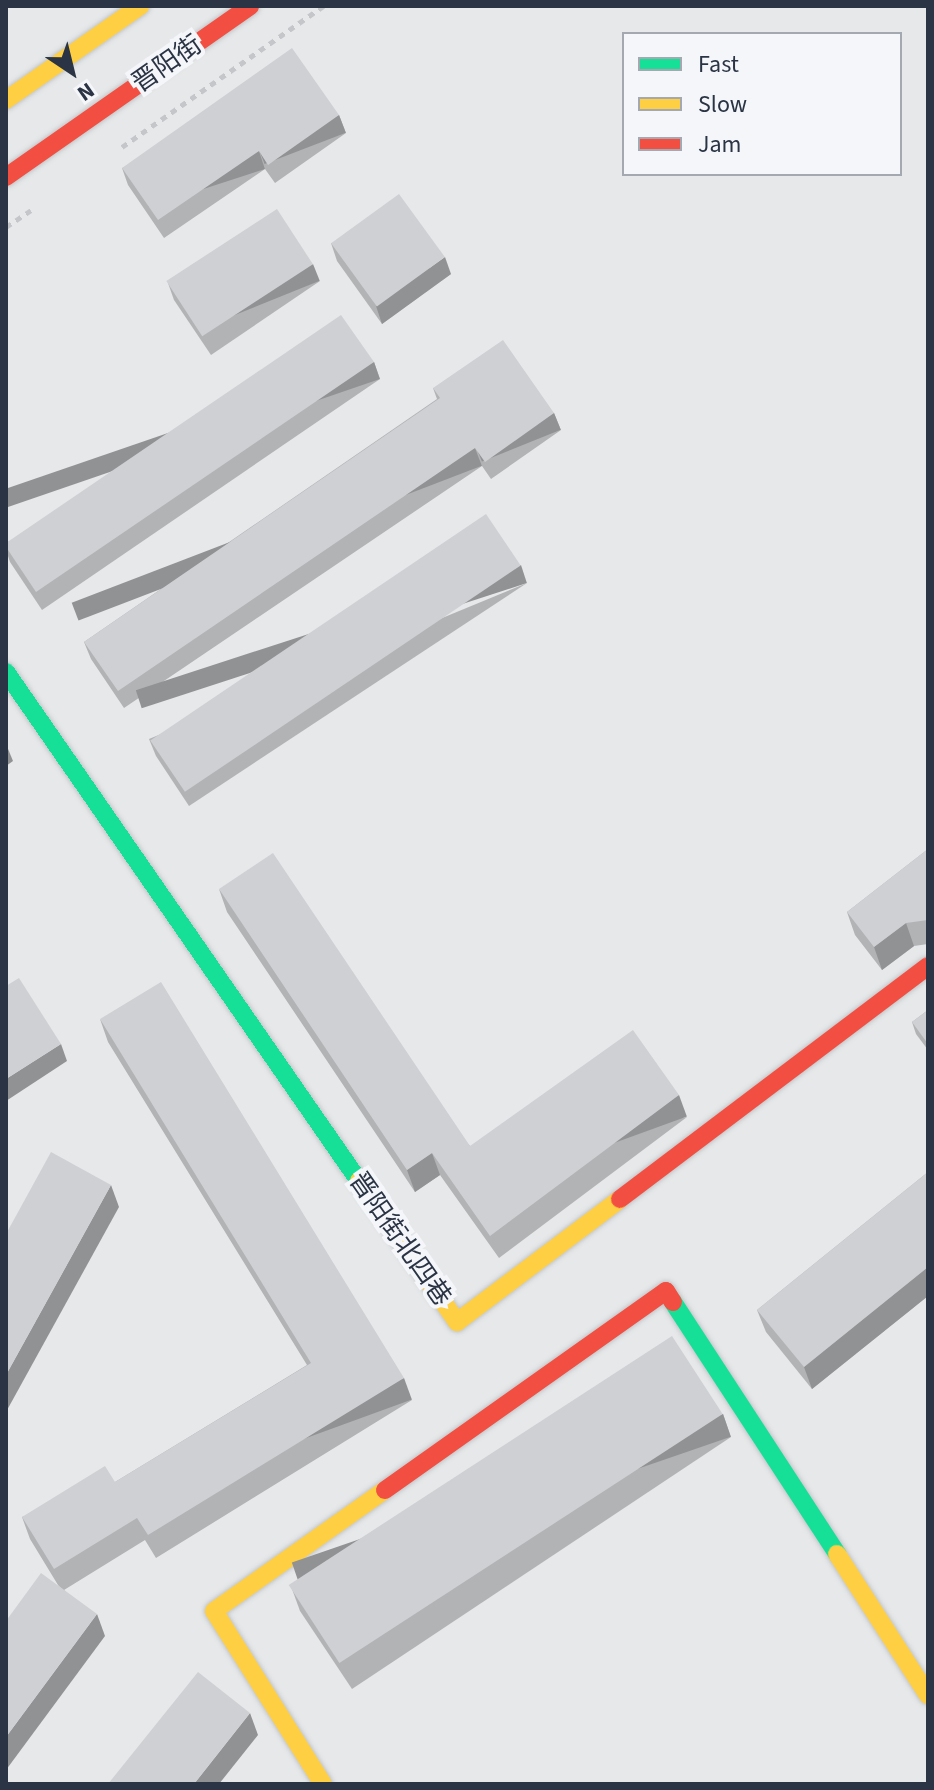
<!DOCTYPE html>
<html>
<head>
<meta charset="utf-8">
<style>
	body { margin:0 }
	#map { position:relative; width:934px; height:1790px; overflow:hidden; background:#e6e8ea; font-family:"Source Sans 3","Noto Sans SC",sans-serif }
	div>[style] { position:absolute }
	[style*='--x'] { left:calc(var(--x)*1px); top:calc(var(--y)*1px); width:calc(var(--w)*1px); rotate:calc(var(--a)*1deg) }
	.path>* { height:5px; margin-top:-2.5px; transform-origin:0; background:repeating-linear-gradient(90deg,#c5c6ca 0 6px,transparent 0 12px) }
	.roads { filter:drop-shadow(0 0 2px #c4c6c8) drop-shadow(0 0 2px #c4c6c8) }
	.fast>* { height:18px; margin:-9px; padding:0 9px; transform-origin:9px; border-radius:9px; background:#16e098 }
	.slow>* { height:18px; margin:-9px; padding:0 9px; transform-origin:9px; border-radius:9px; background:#ffcf43 }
	.jam>* { height:18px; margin:-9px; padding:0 9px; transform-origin:9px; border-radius:9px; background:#f24e42 }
	.wall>* { inset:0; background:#b1b3b5 }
	.shaded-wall>* { inset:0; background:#909294; transform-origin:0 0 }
	.building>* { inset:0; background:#ced0d3; transform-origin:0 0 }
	span { translate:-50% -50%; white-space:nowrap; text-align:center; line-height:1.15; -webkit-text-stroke:8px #f4f6f9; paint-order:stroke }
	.street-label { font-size:26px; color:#2b3445 }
	.frame { position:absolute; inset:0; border:8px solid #2b3445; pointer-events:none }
	.legend { position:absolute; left:622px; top:32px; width:280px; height:144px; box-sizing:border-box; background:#f4f6f9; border:2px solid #a4a8b1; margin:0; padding:10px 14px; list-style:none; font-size:24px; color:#2b3445 }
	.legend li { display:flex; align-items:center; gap:16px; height:40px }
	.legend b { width:40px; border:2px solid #a4a8b1 }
	.north { position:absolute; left:32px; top:32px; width:80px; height:80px; -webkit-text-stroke:6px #f4f6f9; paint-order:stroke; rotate:145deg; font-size:22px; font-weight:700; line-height:32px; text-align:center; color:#2b3445 }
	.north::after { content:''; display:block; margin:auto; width:28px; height:36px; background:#2b3445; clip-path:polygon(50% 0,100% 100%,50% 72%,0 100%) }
</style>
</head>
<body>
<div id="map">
	<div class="path">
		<div style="--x:122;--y:147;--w:246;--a:-35"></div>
		<div style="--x:6;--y:227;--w:30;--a:-34"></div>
	</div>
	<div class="roads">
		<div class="fast">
			<div style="--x:6;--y:672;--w:619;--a:55.26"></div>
			<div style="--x:673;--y:1302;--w:301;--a:56.9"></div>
		</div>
		<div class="slow">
			<div style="--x:6;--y:100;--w:164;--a:-35"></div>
			<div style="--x:359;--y:1181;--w:172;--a:55.2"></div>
			<div style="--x:457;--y:1322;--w:204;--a:-37"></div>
			<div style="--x:837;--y:1554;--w:168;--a:57.2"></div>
			<div style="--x:323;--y:1784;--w:204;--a:-122.2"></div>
			<div style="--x:214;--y:1611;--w:209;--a:-35.3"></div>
		</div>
		<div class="jam">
			<div style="--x:6;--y:177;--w:298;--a:-35"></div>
			<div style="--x:620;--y:1199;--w:386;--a:-37.1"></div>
			<div style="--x:385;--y:1490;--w:344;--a:-35.3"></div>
			<div style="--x:666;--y:1291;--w:13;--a:58"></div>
		</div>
	</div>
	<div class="wall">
		<div style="clip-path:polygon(339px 115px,346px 133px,275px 183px,265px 169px,164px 238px,128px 185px,122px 168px)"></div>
		<div style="clip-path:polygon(331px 243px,451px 274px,382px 324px,337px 261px)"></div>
		<div style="clip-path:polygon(320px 281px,211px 355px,174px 300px,168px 283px)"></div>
		<div style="clip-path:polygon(374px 362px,380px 379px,42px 610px,10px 562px,6px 550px,6px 543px)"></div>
		<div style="clip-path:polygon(433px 388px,554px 413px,561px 430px,491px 479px,482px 466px,124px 708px,91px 659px,84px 642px,437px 399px)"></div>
		<div style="clip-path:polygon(527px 583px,189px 806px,156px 756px,149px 739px)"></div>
		<div style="clip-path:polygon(928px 849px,928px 944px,914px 946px,882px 970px,855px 935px,847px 912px)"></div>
		<div style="clip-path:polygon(219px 889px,470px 1146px,687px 1117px,499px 1258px,440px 1175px,415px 1192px,227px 912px)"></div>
		<div style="clip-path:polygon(928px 1010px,928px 1050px,916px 1034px,912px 1022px)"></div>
		<div style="clip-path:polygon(100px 1019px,412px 1400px,156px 1558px,145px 1540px,64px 1590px,105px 1636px,58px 1585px,30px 1539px,22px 1517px,115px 1482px,307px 1365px,108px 1042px)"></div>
		<div style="clip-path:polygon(928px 1172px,928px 1296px,812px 1389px,766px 1332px,757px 1310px)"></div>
		<div style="clip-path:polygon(723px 1414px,731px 1437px,352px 1689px,300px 1611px,292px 1589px)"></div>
	</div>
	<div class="shaded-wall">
		<div style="left:339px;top:115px;width:19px;height:87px;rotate:69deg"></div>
		<div style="left:259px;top:151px;width:19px;height:122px;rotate:72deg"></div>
		<div style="clip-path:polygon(445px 257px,451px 274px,382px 324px,376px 306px)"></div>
		<div style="left:313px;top:264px;width:18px;height:130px;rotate:68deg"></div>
		<div style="left:374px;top:362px;width:18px;height:409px;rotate:71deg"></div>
		<div style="left:554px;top:413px;width:18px;height:85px;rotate:68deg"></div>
		<div style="left:475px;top:448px;width:19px;height:432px;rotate:69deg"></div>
		<div style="left:521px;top:565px;width:19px;height:405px;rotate:72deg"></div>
		<div style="clip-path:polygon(6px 744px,13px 761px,6px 766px)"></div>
		<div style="clip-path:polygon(906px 923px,914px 946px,882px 970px,874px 947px)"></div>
		<div style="clip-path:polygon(61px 1044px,67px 1061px,6px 1101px,6px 1079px)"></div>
		<div style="left:679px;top:1095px;width:23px;height:236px;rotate:70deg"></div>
		<div style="clip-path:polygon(432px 1153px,440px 1175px,415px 1192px,407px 1170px)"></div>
		<div style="clip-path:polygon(111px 1185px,119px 1207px,6px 1412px,6px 1375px)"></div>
		<div style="clip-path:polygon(928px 1267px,928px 1296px,812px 1389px,804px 1367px)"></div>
		<div style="left:404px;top:1378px;width:23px;height:300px;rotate:70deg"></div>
		<div style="left:723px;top:1414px;width:24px;height:456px;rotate:71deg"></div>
		<div style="clip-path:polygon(97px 1614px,105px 1636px,6px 1770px,6px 1737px)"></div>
		<div style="clip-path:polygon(250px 1713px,258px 1735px,219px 1784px,194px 1784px)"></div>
	</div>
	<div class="building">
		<div style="clip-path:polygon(292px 48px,339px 115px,268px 165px,259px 151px,158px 220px,122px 168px)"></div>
		<div style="left:399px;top:194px;width:78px;height:84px;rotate:54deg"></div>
		<div style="left:277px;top:209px;width:66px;height:132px;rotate:57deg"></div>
		<div style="clip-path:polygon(341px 315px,374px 362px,36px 592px,6px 547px,6px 543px)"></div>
		<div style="clip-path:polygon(503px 340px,554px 413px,485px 462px,475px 448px,118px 691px,84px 642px,440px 398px,433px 388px)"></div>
		<div style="left:486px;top:514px;width:62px;height:405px;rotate:56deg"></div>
		<div style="clip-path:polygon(928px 849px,928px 920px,906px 923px,874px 947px,847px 912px)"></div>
		<div style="clip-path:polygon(273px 853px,470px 1146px,633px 1030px,679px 1095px,490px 1236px,432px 1153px,407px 1170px,219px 889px)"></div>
		<div style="clip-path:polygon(19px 978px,61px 1044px,6px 1079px,6px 986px)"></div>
		<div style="clip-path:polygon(161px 982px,404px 1378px,148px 1535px,137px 1518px,54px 1569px,22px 1517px,105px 1466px,115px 1482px,311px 1363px,100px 1019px)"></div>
		<div style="clip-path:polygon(928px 1010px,928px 1044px,912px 1022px)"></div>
		<div style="clip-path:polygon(51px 1152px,111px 1185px,6px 1375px,6px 1234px)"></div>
		<div style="clip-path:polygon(928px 1172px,928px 1267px,804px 1367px,757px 1310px)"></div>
		<div style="left:672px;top:1336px;width:93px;height:457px;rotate:57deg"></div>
		<div style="clip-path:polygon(41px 1573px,97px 1614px,6px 1737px,6px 1621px)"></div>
		<div style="clip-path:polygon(198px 1672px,250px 1713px,194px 1784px,108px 1784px)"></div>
	</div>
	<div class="street-label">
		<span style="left:167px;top:64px;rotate:-35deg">晋阳街</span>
		<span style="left:400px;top:1239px;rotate:55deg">晋阳街北四巷</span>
	</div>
	<div class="frame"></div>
	<ul class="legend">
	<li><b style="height:10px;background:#16e098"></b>Fast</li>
	<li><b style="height:10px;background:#ffcf43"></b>Slow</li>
	<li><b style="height:10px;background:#f24e42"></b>Jam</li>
	</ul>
	<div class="north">N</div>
</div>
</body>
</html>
